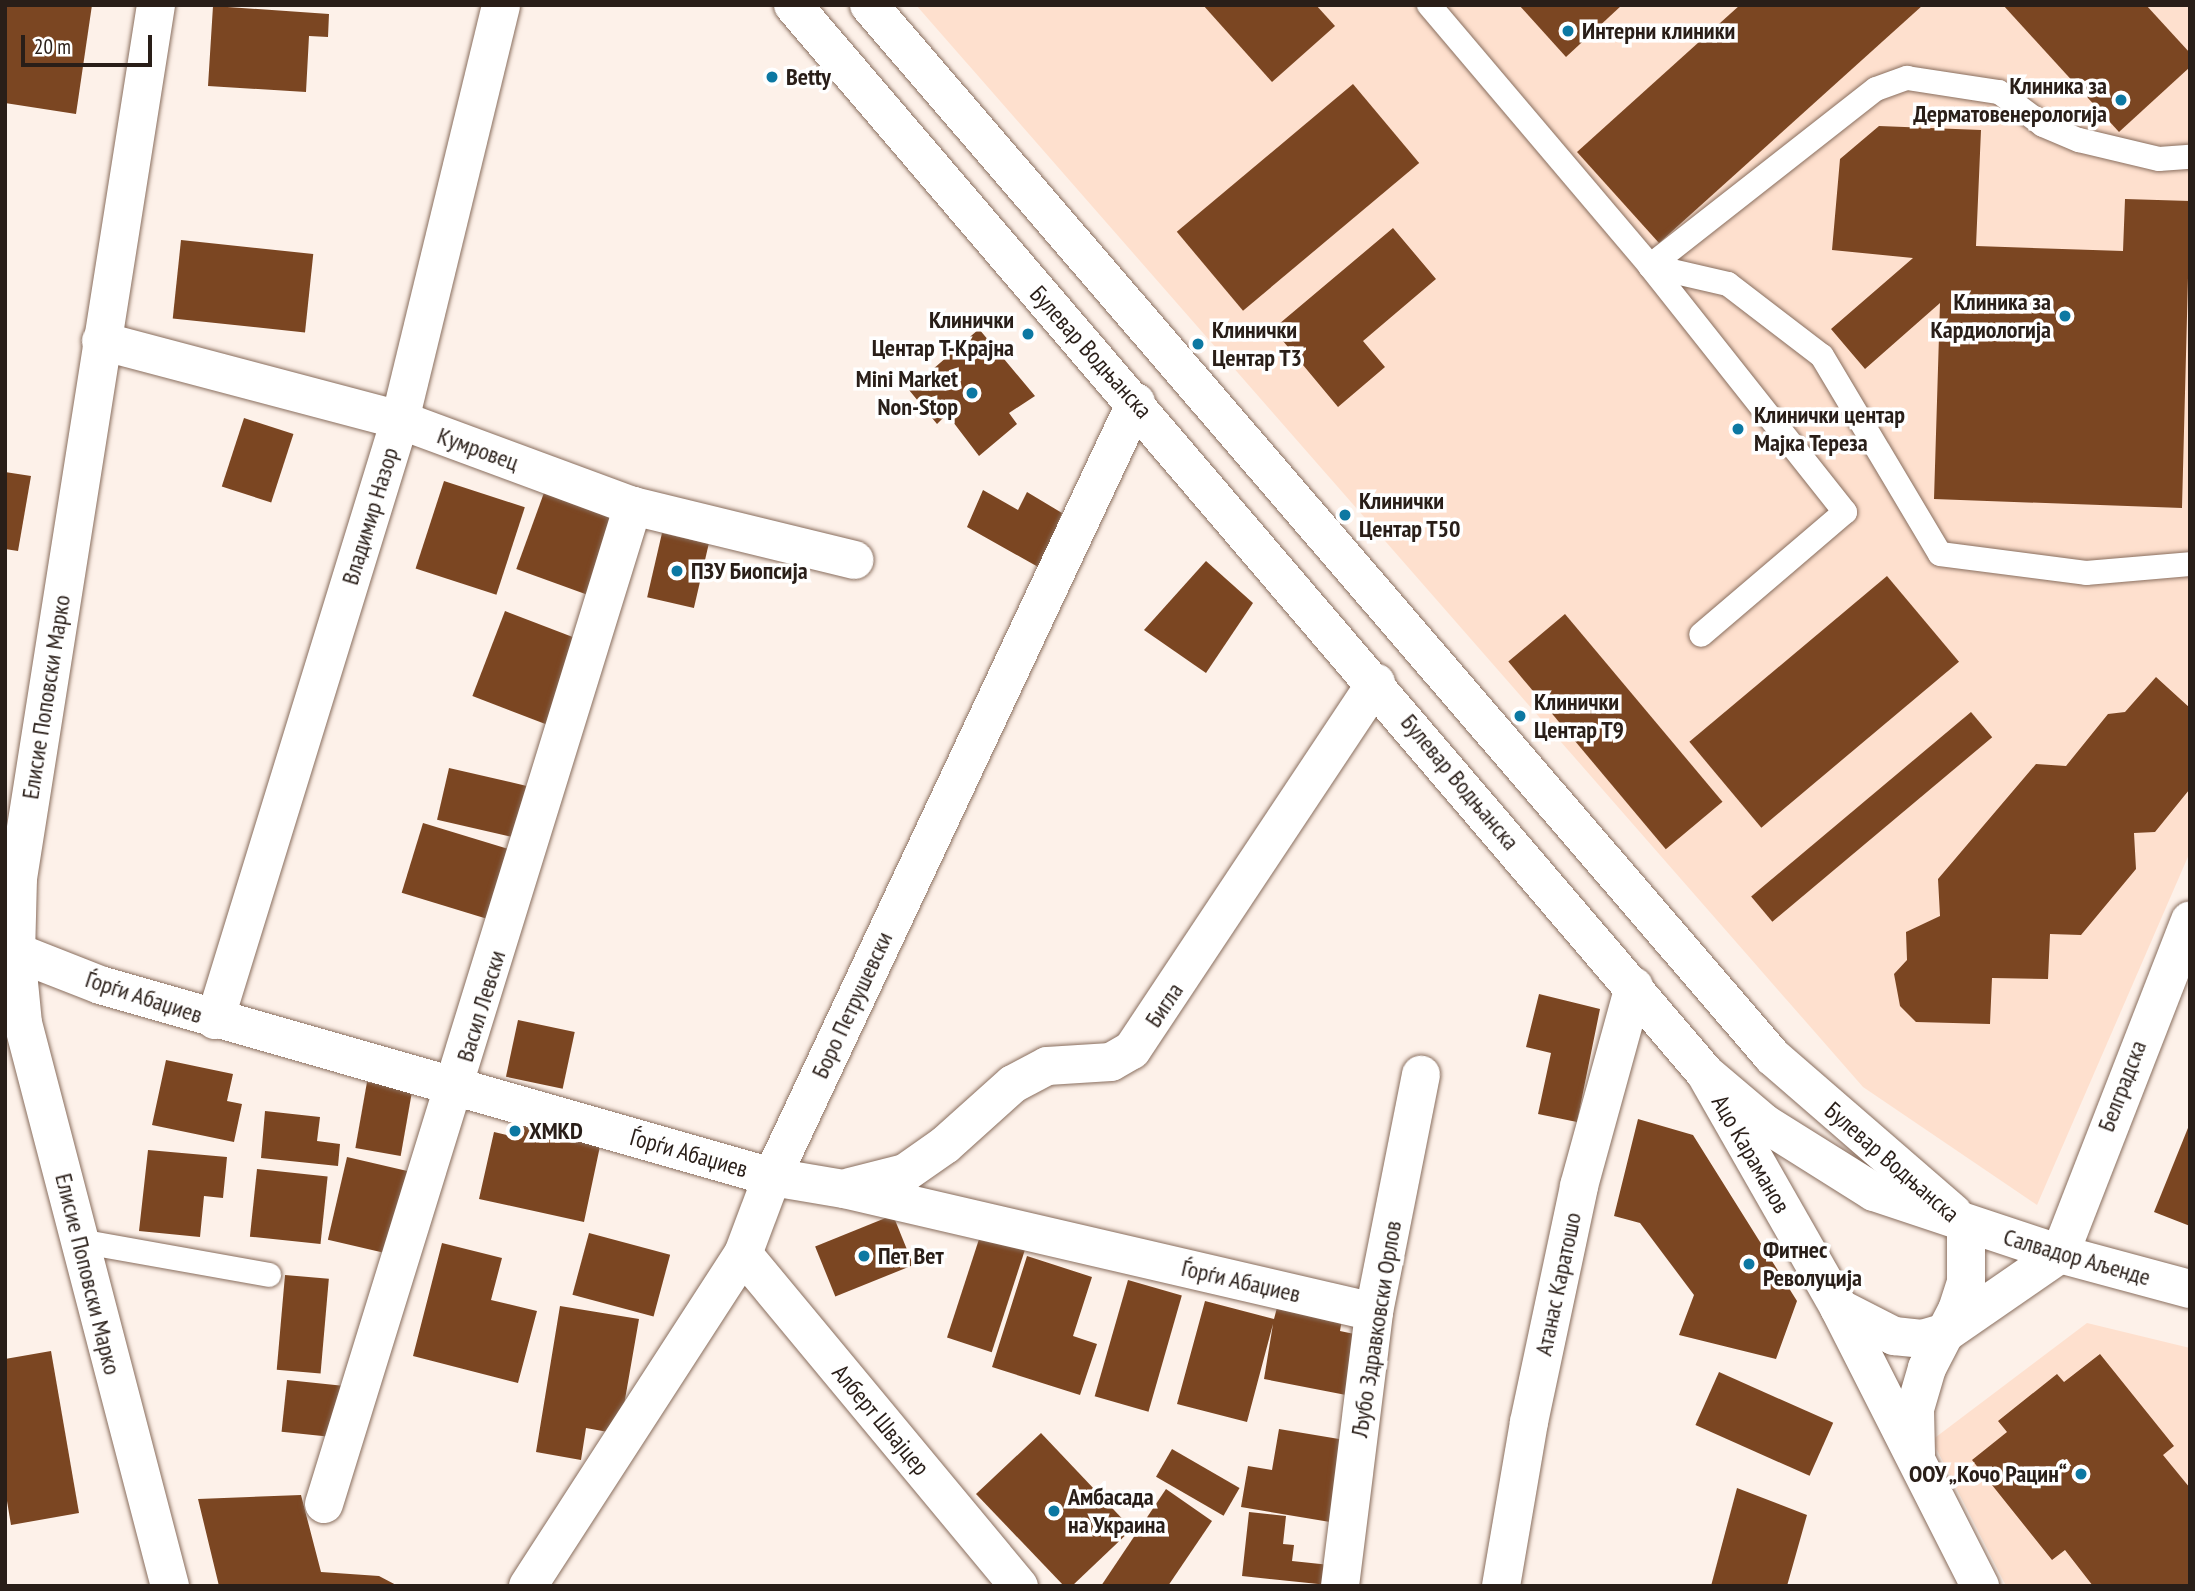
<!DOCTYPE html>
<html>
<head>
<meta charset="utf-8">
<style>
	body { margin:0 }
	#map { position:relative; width:2195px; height:1591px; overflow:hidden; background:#fdf1e9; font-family:"PT Sans Narrow",sans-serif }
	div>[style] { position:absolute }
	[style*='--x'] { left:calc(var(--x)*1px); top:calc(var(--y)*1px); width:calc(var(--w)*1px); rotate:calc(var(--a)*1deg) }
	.built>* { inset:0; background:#fee0ce }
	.building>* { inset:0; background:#7b4622; transform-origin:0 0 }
	.roads { filter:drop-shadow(0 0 2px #896e5e) drop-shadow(0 0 2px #896e5e) }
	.service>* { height:24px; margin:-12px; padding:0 12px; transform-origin:12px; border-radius:12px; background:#fff }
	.minor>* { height:38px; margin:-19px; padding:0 19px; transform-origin:19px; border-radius:19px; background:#fff }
	.tertiary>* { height:38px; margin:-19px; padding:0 19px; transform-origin:19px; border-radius:19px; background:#fff }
	.dots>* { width:19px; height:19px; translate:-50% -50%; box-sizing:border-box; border:4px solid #fff; border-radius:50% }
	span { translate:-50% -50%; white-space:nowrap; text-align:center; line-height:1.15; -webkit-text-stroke:7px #fff; paint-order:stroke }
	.poi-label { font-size:24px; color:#291e18; font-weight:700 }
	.left { translate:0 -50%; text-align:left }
	.right { translate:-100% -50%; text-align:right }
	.street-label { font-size:24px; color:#291e18 }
	.frame { position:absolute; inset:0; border:7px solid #291e18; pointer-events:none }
	.scale { position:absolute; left:21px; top:35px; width:131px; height:32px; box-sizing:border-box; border:4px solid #291e18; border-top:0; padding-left:9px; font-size:21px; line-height:24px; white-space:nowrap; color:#291e18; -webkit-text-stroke:5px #fff; paint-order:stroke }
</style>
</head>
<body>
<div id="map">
	<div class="built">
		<div style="clip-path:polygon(916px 5px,2190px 5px,2190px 852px,2037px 1205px,1863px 1087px)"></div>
		<div style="clip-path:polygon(2087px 1323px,2190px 1348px,2190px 1586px,2006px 1586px,1932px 1440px)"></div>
	</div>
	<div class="building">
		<div style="clip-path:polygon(5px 5px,92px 5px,76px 114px,5px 103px)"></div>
		<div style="clip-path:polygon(1203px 5px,1316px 5px,1335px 26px,1272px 82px)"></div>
		<div style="clip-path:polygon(1519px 5px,1622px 5px,1566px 57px)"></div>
		<div style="clip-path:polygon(1740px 5px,1923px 5px,1659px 243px,1577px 152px)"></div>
		<div style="clip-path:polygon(2003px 5px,2146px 5px,2190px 53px,2190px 67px,2119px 132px)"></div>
		<div style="clip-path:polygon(213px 6px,329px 14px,328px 37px,309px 36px,306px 92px,208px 86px)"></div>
		<div style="left:1353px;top:84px;width:103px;height:230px;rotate:50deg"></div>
		<div style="clip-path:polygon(1879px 126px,1981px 130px,1976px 246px,2123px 251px,2125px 199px,2190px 201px,2182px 508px,1934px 499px,1940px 303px,1865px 369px,1831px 329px,1913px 258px,1832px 250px,1840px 159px)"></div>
		<div style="clip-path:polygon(1393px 228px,1436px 279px,1363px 341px,1385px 367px,1338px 407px,1273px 329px)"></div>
		<div style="left:181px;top:240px;width:133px;height:79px;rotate:6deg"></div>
		<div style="clip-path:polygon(979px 329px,1035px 396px,1009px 413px,1017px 424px,979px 456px,947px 414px,937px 424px,909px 390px)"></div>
		<div style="left:244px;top:418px;width:52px;height:72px;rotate:18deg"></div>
		<div style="clip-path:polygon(5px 472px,31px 476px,18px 551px,5px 549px)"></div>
		<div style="left:444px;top:481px;width:85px;height:92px;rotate:18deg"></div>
		<div style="left:545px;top:490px;width:80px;height:84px;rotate:20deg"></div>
		<div style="clip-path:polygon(983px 490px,1018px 510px,1027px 492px,1062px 513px,1040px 568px,967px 527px)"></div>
		<div style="left:662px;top:533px;width:48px;height:66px;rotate:13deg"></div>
		<div style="clip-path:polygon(1206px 561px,1253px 603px,1206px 673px,1144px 630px)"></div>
		<div style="left:1887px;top:576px;width:112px;height:258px;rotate:50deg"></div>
		<div style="left:505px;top:611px;width:83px;height:91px;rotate:21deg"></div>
		<div style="left:1565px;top:614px;width:245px;height:74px;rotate:50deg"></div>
		<div style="clip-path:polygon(2156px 677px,2190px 708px,2189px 790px,2155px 832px,2134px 833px,2136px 869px,2081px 935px,2050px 934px,2048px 979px,1992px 978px,1990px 1024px,1916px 1022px,1900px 1006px,1894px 974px,1907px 960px,1906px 932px,1940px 916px,1938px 879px,2036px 764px,2066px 766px,2108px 714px,2125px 712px)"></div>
		<div style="left:1971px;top:712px;width:33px;height:287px;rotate:50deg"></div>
		<div style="left:449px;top:768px;width:83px;height:53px;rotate:13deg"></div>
		<div style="left:423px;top:823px;width:95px;height:73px;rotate:17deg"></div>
		<div style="clip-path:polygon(1539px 994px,1600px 1009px,1577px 1122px,1538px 1114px,1551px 1053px,1526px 1047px)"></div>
		<div style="left:518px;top:1020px;width:58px;height:58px;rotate:12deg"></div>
		<div style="clip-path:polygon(166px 1060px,233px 1074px,227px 1101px,242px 1104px,234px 1142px,152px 1125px)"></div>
		<div style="left:367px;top:1082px;width:46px;height:67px;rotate:10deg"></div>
		<div style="clip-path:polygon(265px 1111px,320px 1117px,317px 1141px,340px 1144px,338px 1166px,261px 1158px)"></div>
		<div style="clip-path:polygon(521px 1114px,603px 1132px,584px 1222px,479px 1199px,494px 1132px,516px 1137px)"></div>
		<div style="clip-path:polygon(1638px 1119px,1693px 1135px,1797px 1301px,1776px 1359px,1679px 1335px,1694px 1295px,1640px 1223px,1614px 1216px)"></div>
		<div style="clip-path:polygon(2190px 1123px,2190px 1226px,2154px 1212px)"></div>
		<div style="clip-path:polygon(148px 1150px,227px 1157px,223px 1198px,204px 1196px,200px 1237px,139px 1231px)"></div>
		<div style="left:347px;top:1157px;width:63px;height:85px;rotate:13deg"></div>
		<div style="left:257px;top:1169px;width:71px;height:68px;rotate:6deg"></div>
		<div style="left:893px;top:1215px;width:54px;height:84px;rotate:68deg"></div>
		<div style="left:589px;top:1233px;width:84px;height:64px;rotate:15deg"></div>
		<div style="left:981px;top:1233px;width:47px;height:110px;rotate:18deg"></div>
		<div style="clip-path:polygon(442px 1243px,502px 1258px,491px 1300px,537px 1311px,518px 1383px,413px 1356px)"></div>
		<div style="clip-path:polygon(1027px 1256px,1092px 1277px,1073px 1336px,1097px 1344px,1080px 1395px,992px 1367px)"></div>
		<div style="left:285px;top:1275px;width:44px;height:95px;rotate:5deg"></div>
		<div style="left:1128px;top:1280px;width:56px;height:121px;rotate:16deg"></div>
		<div style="clip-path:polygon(1279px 1300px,1343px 1313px,1340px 1331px,1359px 1335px,1346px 1395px,1264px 1379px,1273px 1324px,1247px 1422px,1177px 1404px,1205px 1301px,1274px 1319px)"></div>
		<div style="clip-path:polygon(560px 1306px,639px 1319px,619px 1434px,586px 1428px,581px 1460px,536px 1452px)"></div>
		<div style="clip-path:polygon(51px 1351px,79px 1513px,11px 1525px,5px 1489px,5px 1359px)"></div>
		<div style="clip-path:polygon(2100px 1354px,2174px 1446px,2163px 1455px,2190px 1488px,2190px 1586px,2093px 1586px,2065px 1550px,2052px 1560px,1972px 1460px,2007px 1432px,1998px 1421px,2057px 1374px,2064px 1382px)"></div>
		<div style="left:1719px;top:1372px;width:125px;height:58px;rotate:24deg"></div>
		<div style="left:287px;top:1380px;width:58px;height:52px;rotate:6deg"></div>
		<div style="clip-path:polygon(1279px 1429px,1351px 1441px,1336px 1523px,1241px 1507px,1248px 1466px,1272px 1470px)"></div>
		<div style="clip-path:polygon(1041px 1433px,1132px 1529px,1072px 1586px,1064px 1586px,976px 1494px)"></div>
		<div style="left:1172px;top:1449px;width:78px;height:32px;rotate:30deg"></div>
		<div style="clip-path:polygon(1737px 1488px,1807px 1515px,1787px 1586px,1711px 1586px)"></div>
		<div style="clip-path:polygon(1166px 1489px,1212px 1521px,1168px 1586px,1101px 1586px)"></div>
		<div style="clip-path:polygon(301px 1495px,321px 1572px,379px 1576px,398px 1586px,219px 1586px,198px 1499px)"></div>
		<div style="clip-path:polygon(1249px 1512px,1286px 1516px,1283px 1544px,1294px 1545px,1292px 1561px,1330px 1565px,1328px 1585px,1242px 1576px)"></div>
	</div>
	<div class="roads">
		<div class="service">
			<div style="--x:1429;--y:5;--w:342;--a:49.7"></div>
			<div style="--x:1650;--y:266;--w:314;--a:51.6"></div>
			<div style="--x:1845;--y:512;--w:189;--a:139.5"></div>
			<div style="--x:1650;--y:266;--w:80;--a:13"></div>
			<div style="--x:1728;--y:284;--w:118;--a:37.5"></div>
			<div style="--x:1822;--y:356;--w:230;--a:59.2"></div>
			<div style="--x:1940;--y:554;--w:147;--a:7.4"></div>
			<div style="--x:2086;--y:573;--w:104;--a:-4.9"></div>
			<div style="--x:1650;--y:266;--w:287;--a:-38.1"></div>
			<div style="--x:1876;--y:89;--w:33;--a:-20"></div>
			<div style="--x:1907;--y:78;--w:93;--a:8.7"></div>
			<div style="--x:1999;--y:92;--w:55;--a:36.9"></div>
			<div style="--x:2043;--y:125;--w:39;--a:23"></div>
			<div style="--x:2079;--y:140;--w:82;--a:13.4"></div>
			<div style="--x:2159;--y:159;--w:31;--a:-4"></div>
			<div style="--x:79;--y:1241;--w:193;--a:10.1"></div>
		</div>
		<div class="minor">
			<div style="--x:156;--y:5;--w:884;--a:98.98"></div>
			<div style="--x:18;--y:878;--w:74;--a:91.5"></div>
			<div style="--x:16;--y:952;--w:71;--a:84.4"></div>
			<div style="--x:23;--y:1023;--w:582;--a:75.37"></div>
			<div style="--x:101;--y:341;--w:309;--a:14.8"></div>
			<div style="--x:400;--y:420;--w:248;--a:20.3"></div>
			<div style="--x:633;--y:506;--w:228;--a:13.7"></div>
			<div style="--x:16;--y:952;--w:90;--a:21.4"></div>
			<div style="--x:100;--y:985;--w:699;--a:15.95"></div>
			<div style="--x:772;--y:1177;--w:73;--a:9.5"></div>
			<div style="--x:844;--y:1189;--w:544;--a:13.07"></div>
			<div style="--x:215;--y:1020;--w:628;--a:-72.86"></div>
			<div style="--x:400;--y:420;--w:427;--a:-76.3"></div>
			<div style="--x:1708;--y:1078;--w:265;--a:60.3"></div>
			<div style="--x:1839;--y:1308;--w:312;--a:63.1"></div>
			<div style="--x:850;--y:1187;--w:57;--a:-14.3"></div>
			<div style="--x:905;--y:1173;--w:49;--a:-35"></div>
			<div style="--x:945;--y:1145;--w:91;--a:-41.9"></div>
			<div style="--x:1013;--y:1084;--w:38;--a:-28"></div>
			<div style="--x:1047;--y:1066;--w:64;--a:-3.6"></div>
			<div style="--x:1111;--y:1062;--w:24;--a:-30"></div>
			<div style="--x:1132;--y:1050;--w:441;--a:-56.4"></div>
			<div style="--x:743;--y:1254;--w:432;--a:50.3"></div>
			<div style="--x:1839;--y:1308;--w:62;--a:27"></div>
			<div style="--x:1894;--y:1336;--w:28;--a:6"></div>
			<div style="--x:1922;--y:1339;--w:26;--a:-16"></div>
			<div style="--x:1947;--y:1332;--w:137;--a:-34.6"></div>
			<div style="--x:2060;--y:1254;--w:358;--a:-68.7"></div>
			<div style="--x:1916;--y:1454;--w:45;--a:-91.3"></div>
			<div style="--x:1915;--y:1409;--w:43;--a:-73.7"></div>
			<div style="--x:1927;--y:1368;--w:65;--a:-62.7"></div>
			<div style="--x:1957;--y:1310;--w:29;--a:-72"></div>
			<div style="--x:1966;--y:1282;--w:58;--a:-90"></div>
			<div style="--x:324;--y:1504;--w:1045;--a:-72.8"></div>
			<div style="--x:528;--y:1586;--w:396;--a:-57.1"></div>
			<div style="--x:743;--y:1254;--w:82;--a:-69.4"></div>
			<div style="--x:772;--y:1177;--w:856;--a:-64.84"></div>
			<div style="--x:1340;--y:1586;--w:276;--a:-82.9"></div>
			<div style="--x:1374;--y:1312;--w:242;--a:-78.8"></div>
			<div style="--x:1501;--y:1586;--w:166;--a:-80.3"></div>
			<div style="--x:1529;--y:1422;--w:241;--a:-78"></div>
			<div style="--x:1579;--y:1186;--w:207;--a:-74.6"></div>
		</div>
		<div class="tertiary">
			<div style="--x:793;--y:5;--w:1404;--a:49.5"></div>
			<div style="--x:1705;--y:1073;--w:77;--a:40.3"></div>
			<div style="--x:1764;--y:1123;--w:130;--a:32.1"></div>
			<div style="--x:1874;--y:1192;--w:196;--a:18.4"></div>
			<div style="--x:2060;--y:1254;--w:135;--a:15.1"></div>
			<div style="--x:869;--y:5;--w:1387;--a:49.33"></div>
			<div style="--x:1773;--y:1057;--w:238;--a:40.9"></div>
		</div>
	</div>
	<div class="dots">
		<div style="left:1568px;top:31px;background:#0c78a2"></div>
		<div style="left:772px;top:77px;background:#0c78a2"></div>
		<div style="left:2121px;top:100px;background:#0c78a2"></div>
		<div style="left:2065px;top:316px;background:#0c78a2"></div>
		<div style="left:1028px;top:334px;background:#0c78a2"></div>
		<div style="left:1198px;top:344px;background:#0c78a2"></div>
		<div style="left:972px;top:393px;background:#0c78a2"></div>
		<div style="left:1738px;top:429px;background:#0c78a2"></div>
		<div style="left:1345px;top:515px;background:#0c78a2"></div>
		<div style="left:677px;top:571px;background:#0c78a2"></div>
		<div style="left:1520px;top:716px;background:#0c78a2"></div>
		<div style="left:515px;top:1131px;background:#0c78a2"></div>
		<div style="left:864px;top:1256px;background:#0c78a2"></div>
		<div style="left:1749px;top:1264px;background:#0c78a2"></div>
		<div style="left:2081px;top:1474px;background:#0c78a2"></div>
		<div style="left:1054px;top:1511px;background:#0c78a2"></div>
	</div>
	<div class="poi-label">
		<span class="left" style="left:1582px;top:31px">Интерни клиники</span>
		<span class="left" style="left:786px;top:77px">Betty</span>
		<span class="right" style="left:2107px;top:100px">Клиника за<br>Дерматовенерологија</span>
		<span class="right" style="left:2051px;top:316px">Клиника за<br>Кардиологија</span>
		<span class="right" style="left:1014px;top:334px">Клинички<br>Центар Т-Крајна</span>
		<span class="left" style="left:1212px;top:344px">Клинички<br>Центар Т3</span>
		<span class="right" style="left:958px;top:393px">Mini Market<br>Non-Stop</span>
		<span class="left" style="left:1754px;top:429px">Клинички центар<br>Мајка Тереза</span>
		<span class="left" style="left:1359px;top:515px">Клинички<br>Центар Т50</span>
		<span class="left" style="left:691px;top:571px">ПЗУ Биопсија</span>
		<span class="left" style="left:1534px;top:716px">Клинички<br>Центар Т9</span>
		<span class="left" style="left:529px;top:1131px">XMKD</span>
		<span class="left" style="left:1763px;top:1264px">Фитнес<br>Револуција</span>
		<span class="left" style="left:878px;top:1256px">Пет Вет</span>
		<span class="right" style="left:2067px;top:1474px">ООУ „Кочо Рацин“</span>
		<span class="left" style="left:1068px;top:1511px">Амбасада<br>на Украина</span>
	</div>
	<div class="street-label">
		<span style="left:1091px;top:352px;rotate:48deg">Булевар Водњанска</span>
		<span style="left:478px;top:449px;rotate:20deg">Кумровец</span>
		<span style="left:370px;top:516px;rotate:-73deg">Владимир Назор</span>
		<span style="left:46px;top:697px;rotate:-81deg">Елисие Поповски Марко</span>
		<span style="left:1460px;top:782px;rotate:50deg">Булевар Водњанска</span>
		<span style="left:144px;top:997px;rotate:18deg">Ѓорѓи Абаџиев</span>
		<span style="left:852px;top:1005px;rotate:-65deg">Боро Петрушевски</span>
		<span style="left:1164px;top:1005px;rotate:-56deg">Бигла</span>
		<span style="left:481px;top:1006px;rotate:-73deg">Васил Левски</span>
		<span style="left:2122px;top:1086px;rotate:-69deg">Белградска</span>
		<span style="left:689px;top:1153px;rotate:16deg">Ѓорѓи Абаџиев</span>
		<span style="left:1751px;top:1154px;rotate:60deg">Ацо Караманов</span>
		<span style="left:1892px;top:1162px;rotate:41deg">Булевар Водњанска</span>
		<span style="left:2077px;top:1257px;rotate:16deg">Салвадор Аљенде</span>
		<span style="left:88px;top:1274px;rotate:76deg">Елисие Поповски Марко</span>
		<span style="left:1241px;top:1281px;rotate:13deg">Ѓорѓи Абаџиев</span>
		<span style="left:1558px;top:1284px;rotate:-78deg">Атанас Каратошо</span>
		<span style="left:1376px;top:1329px;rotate:-81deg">Љубо Здравковски Орлов</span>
		<span style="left:881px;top:1420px;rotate:50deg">Алберт Швајцер</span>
	</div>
	<div class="frame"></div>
	<div class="scale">20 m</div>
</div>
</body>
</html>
